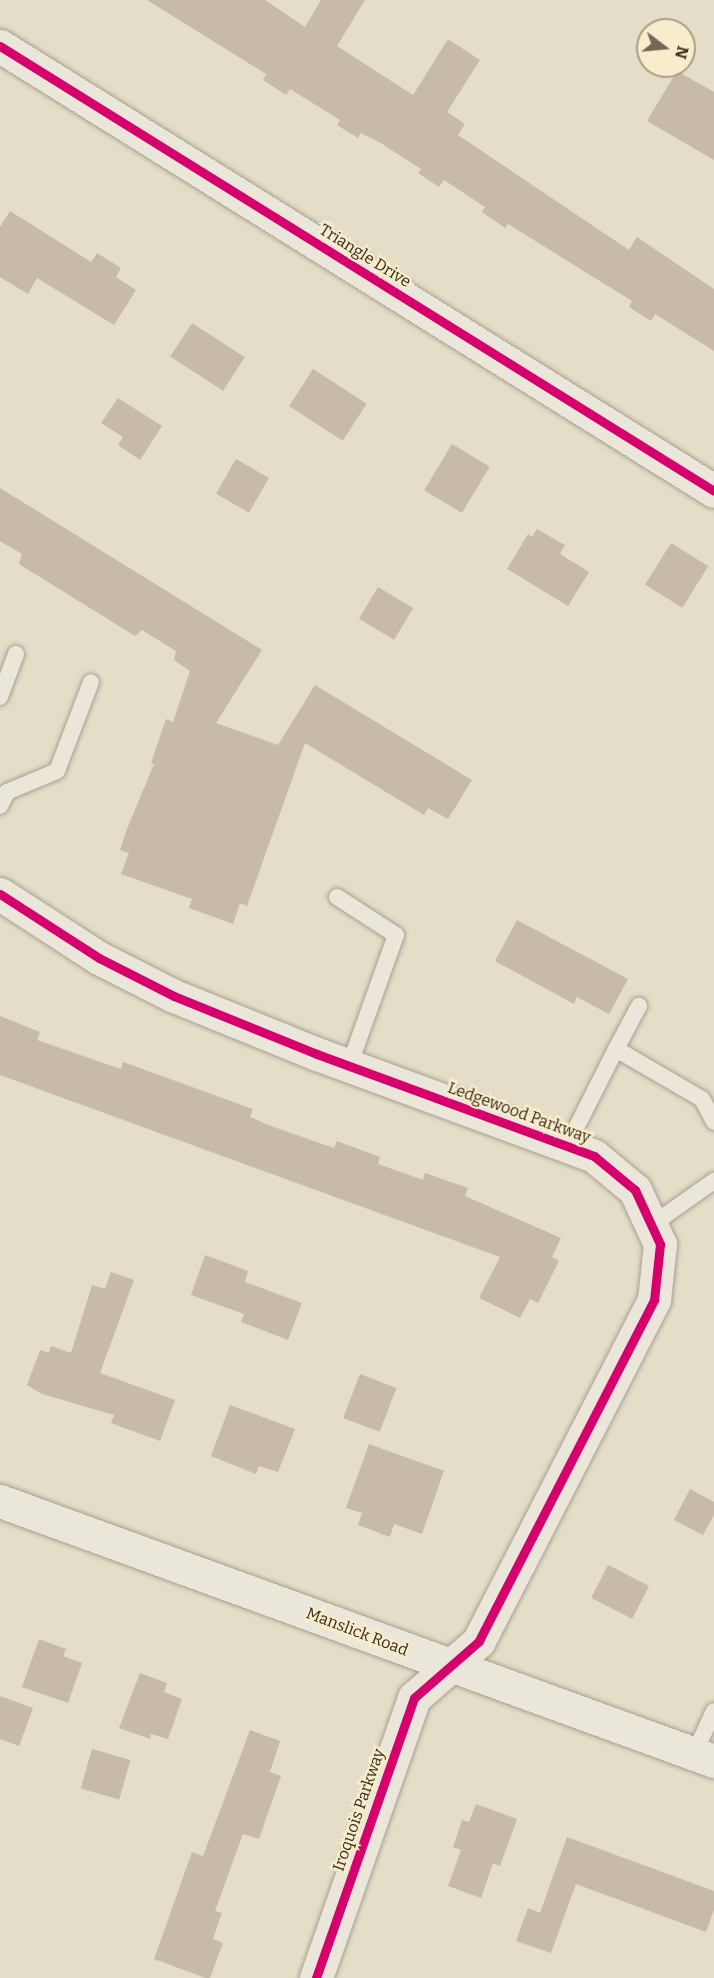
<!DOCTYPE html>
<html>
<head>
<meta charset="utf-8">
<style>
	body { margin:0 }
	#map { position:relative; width:714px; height:1978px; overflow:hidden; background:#e4ddc7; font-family:Bitter,serif }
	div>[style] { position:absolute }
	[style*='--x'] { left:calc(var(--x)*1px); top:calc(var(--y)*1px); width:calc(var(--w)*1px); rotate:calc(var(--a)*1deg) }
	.building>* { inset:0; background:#c7baa8; transform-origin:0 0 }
	.roads { filter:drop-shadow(0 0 2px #a8a091) drop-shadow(0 0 2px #a8a091) }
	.lane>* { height:16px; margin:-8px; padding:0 8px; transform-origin:8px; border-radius:8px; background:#ebe6da }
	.street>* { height:33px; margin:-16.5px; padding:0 16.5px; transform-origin:16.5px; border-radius:16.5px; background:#ebe6da }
	.secondary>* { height:33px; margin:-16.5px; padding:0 16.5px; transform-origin:16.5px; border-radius:16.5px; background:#ebe6da }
	.cycleway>* { height:9px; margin:-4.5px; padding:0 4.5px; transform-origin:4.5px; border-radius:4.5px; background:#d6006c }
	span { translate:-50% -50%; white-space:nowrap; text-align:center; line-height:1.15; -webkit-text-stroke:4.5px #f7eccb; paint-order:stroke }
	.street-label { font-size:16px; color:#36291a }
	.north { position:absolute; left:636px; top:18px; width:60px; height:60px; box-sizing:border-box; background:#f7eccb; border:2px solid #aa9e84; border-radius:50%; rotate:106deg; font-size:16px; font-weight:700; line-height:24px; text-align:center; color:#36291a }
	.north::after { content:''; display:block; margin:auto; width:21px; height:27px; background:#736857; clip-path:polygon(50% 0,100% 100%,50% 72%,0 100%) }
</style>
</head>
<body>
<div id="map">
	<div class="building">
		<div style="clip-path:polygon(147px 0,265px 0,305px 27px,321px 0,365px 0,337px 46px,413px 95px,448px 39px,480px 60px,447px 112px,465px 124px,458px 135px,629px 250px,637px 237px,714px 289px,714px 351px,655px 314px,651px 321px,629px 307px,632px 301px,508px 224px,505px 228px,482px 212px,485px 207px,444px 180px,439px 187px,418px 173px,421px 169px,379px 142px,361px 133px,358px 138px,337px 125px,340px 120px,290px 89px,286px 95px,263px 80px,266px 74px)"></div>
		<div style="clip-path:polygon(677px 71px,714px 92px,714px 160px,647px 121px)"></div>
		<div style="clip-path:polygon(10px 211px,91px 262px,97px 253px,121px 268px,116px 277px,136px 290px,114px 325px,37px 278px,28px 294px,0 277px,0 227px)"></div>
		<div style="left:192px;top:323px;width:63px;height:40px;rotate:33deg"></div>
		<div style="left:313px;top:369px;width:64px;height:44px;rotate:33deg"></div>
		<div style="clip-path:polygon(118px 398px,162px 426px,140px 460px,118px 445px,123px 437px,101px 423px)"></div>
		<div style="left:452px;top:444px;width:44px;height:54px;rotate:31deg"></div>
		<div style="left:236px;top:459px;width:38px;height:40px;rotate:30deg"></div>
		<div style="clip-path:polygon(0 488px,262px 650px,216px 723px,278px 745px,315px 685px,472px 780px,448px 819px,428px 808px,424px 815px,305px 743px,247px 906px,240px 903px,233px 924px,189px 908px,192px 899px,121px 874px,129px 853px,120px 850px,127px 829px,154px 764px,151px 763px,166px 719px,173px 722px,190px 671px,174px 660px,176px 651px,142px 630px,135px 636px,19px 564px,22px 554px,0 541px)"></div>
		<div style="clip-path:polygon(537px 529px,565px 545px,560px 554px,589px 572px,568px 606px,507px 569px,528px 534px,532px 537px)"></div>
		<div style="left:671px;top:543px;width:44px;height:49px;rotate:32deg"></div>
		<div style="left:378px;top:587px;width:41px;height:37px;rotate:31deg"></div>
		<div style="clip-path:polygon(517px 920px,628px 979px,609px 1014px,577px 997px,574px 1004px,495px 961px)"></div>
		<div style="clip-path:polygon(0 1016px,40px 1032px,37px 1040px,121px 1069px,123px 1062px,253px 1109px,250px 1117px,271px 1126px,334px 1148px,337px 1141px,380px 1157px,378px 1164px,423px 1180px,425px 1173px,468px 1188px,465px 1196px,561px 1238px,552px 1257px,559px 1261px,538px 1303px,530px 1299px,520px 1318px,479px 1298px,500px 1257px,0 1075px)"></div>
		<div style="clip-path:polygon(205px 1255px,248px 1271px,245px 1282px,302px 1303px,288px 1340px,241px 1322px,244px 1314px,191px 1295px)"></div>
		<div style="clip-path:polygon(111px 1272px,134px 1280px,100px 1373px,175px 1400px,160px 1441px,111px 1423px,114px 1415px,42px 1394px,27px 1385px,40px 1350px,49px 1353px,51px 1346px,71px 1353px,92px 1285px,105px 1289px)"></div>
		<div style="left:360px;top:1374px;width:39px;height:47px;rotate:21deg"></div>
		<div style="clip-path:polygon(230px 1405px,295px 1429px,278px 1472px,259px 1466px,256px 1474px,211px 1456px)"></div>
		<div style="clip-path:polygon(369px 1444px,444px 1471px,422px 1534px,394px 1524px,390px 1537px,358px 1525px,362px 1513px,346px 1508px)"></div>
		<div style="clip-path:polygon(690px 1489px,714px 1502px,714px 1515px,703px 1535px,674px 1520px)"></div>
		<div style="left:608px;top:1565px;width:46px;height:37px;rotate:27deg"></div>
		<div style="clip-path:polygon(39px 1639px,66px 1649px,63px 1656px,82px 1663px,68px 1703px,22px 1687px)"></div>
		<div style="clip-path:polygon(140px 1673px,167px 1683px,164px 1692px,182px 1699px,168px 1739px,151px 1734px,150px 1739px,119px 1728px)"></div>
		<div style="clip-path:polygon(0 1696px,33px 1708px,19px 1746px,0 1739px)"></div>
		<div style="clip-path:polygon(250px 1730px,280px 1741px,270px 1772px,281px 1776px,259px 1839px,243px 1834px,215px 1911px,222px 1913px,213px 1939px,223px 1943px,210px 1978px,206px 1978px,154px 1959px,192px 1852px,203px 1856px)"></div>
		<div style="left:92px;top:1749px;width:40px;height:41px;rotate:16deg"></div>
		<div style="clip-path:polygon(476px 1804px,517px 1819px,500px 1866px,493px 1863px,481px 1898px,448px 1886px,461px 1850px,453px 1847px,462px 1820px,469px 1822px)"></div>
		<div style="clip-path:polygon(567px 1837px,714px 1891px,714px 1910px,706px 1932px,576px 1884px,551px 1953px,516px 1941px,528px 1908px,540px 1913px)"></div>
	</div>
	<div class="roads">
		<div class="lane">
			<div style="--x:0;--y:697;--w:46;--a:-69.6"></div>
			<div style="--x:0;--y:806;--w:16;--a:-63"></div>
			<div style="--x:7;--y:792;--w:54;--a:-22.8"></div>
			<div style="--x:57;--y:771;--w:95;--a:-69.1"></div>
			<div style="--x:337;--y:897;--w:70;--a:32.8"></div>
			<div style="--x:396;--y:935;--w:139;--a:109.7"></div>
			<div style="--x:616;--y:1049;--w:49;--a:-61.9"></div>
			<div style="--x:567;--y:1146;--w:109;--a:-63.2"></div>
			<div style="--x:616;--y:1049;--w:99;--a:30.2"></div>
			<div style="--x:702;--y:1099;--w:26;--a:62"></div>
			<div style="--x:653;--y:1224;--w:75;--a:-35.2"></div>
			<div style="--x:694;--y:1754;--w:47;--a:-65.1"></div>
		</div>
		<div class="street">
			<div style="--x:0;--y:46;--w:841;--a:31.93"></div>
			<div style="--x:0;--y:894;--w:118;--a:32.9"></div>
			<div style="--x:99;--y:958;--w:84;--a:26.9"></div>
			<div style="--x:174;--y:996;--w:154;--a:22.1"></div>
			<div style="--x:317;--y:1054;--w:295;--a:20.2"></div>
			<div style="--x:594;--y:1156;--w:53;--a:39.7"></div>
			<div style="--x:635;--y:1190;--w:60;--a:65.2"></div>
			<div style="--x:660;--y:1244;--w:56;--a:96.1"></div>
			<div style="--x:654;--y:1300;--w:383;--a:117.2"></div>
			<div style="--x:479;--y:1641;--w:86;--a:138.8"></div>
			<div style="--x:414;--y:1698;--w:297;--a:109.3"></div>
		</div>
		<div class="secondary">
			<div style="--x:0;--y:1501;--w:760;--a:20.01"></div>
		</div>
	</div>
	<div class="cycleway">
		<div style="--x:0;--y:46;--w:841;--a:31.93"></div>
		<div style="--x:0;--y:894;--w:118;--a:32.9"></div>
		<div style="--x:99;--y:958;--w:84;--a:26.9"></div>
		<div style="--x:174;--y:996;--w:154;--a:22.1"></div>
		<div style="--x:317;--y:1054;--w:295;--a:20.2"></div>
		<div style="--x:594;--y:1156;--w:53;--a:39.7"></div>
		<div style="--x:635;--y:1190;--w:60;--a:65.2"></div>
		<div style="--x:660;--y:1244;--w:56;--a:96.1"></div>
		<div style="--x:654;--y:1300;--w:383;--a:117.2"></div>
		<div style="--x:479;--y:1641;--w:86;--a:138.8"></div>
		<div style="--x:414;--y:1698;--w:297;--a:109.3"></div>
	</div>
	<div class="street-label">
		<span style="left:365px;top:256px;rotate:32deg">Triangle Drive</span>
		<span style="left:519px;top:1113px;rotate:20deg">Ledgewood Parkway</span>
		<span style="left:357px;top:1632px;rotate:21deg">Manslick Road</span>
		<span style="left:359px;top:1810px;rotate:-71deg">Iroquois Parkway</span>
	</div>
	<div class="north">N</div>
</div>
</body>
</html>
